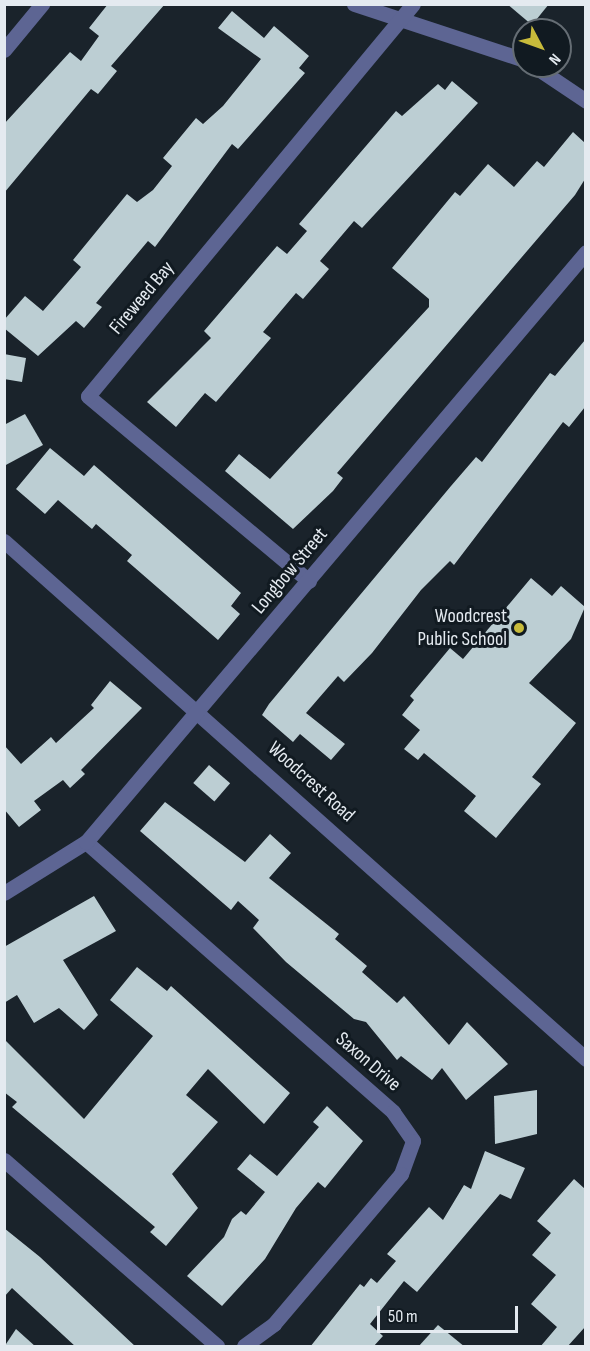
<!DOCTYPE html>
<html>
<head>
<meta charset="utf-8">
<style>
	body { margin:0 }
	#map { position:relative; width:590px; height:1351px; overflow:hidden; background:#1a232b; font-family:"Sofia Sans Condensed",sans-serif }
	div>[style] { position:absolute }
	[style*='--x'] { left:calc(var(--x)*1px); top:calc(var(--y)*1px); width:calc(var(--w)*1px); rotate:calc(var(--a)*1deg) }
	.building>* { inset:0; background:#bcced3; transform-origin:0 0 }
	.minor>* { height:15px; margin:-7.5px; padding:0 7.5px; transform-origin:7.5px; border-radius:7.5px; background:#5d6593 }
	.dots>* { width:16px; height:16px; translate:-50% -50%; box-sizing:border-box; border:3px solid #111a21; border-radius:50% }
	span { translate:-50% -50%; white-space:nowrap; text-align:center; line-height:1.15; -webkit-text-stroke:6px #111a21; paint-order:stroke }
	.street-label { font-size:20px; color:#e4eaf0 }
	.poi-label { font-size:20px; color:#e4eaf0 }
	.right { translate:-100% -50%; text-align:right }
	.frame { position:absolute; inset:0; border:6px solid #e4eaf0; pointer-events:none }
	.north { position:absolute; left:512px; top:18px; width:60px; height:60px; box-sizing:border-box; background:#111a21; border:2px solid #656d74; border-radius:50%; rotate:131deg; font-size:16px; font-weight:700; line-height:24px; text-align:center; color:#e4eaf0 }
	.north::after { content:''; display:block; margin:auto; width:21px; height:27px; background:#c8bb3b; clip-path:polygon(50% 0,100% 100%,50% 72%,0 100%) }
	.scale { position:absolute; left:377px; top:1306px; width:141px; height:27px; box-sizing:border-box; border:3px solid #e4eaf0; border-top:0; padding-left:8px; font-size:18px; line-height:21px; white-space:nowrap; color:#e4eaf0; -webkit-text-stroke:4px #111a21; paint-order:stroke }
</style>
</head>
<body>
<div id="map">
	<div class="building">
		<div style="clip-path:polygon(108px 4px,165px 4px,111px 66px,117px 71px,98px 94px,91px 89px,4px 193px,4px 124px,70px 52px,81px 61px,99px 36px,89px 28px)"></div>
		<div style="clip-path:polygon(507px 4px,549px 4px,532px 25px)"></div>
		<div style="clip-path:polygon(232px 11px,264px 38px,274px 26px,309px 56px,299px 68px,305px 73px,238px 149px,232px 144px,155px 247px,148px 241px,96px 303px,102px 307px,84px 328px,76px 321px,38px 356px,4px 328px,4px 320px,25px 296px,43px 311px,81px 267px,73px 260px,127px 194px,137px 202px,153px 190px,172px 166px,163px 158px,196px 118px,203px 124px,223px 106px,261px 59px,218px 28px)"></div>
		<div style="clip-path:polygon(452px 81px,478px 103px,362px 228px,354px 221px,320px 261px,329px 269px,303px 299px,296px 293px,263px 332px,271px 338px,216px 402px,205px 393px,176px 427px,147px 402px,211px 338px,204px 331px,277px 246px,287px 254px,307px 231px,299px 224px,396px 111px,402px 116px,438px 84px,445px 90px)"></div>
		<div style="clip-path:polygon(573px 132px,585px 143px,585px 179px,575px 195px,337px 473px,343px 478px,333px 491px,293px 529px,225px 471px,239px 454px,270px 479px,429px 307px,429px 299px,392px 268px,455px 192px,460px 196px,488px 164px,514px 187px,537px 161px,544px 167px)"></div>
		<div style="clip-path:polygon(585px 340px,585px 407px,569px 427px,563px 422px,454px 565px,450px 561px,421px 590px,372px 653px,344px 682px,338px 676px,306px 713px,345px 744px,331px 760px,300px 734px,293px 742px,262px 715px,269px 704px,451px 486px,476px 457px,482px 462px,550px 373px,555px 376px)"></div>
		<div style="clip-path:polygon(4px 354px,26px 358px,22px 382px,4px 379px)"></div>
		<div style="clip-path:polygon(25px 414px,43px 445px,4px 466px,4px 425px)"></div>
		<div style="clip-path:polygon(50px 448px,84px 476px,94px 465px,241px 593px,231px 606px,240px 614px,218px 640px,127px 561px,132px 555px,96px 524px,92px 529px,58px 500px,45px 514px,16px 489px)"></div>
		<div style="clip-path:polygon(531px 578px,552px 596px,561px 586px,585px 607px,571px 639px,529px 683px,576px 723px,532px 777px,541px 784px,496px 838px,464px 811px,476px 796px,424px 753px,418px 760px,404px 749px,420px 730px,402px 715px,414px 700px,410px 696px,450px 648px,463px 659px)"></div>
		<div style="clip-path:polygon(110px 681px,142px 708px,81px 770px,85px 774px,70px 788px,63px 780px,34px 801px,41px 810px,19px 827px,4px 809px,4px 745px,21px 764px,51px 737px,56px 743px,94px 708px,91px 705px)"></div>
		<div style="left:209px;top:765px;width:28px;height:24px;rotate:41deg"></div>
		<div style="clip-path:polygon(165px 802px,245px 862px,270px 834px,291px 853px,269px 878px,339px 934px,335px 939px,367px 966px,362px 972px,397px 1003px,404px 996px,449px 1045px,467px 1022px,508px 1064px,466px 1100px,442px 1068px,432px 1080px,401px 1056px,397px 1060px,366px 1022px,354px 1019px,286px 962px,253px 928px,259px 920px,238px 901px,231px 910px,140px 831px)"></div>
		<div style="clip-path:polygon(94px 896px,116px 931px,63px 960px,98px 1015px,84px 1030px,59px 1008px,34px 1023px,17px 995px,4px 1003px,4px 947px)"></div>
		<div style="clip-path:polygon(137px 967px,167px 991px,171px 986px,290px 1093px,264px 1124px,208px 1069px,186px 1095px,218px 1122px,172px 1174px,198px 1208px,166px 1246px,150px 1232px,155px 1227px,12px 1107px,17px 1102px,4px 1092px,4px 1039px,84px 1119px,153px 1036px,110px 1000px)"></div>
		<div style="clip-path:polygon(537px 1090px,537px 1134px,495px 1144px,494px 1096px)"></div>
		<div style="clip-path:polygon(327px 1106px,363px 1141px,325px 1188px,318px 1182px,296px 1208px,265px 1259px,222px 1306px,187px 1276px,224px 1237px,232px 1219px,241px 1211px,246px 1215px,265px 1192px,237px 1169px,250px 1154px,277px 1176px,319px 1127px,313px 1122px)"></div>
		<div style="clip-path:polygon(485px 1151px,525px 1168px,511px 1199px,500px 1194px,417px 1292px,404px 1281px,370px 1324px,383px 1336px,373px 1347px,310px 1347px,360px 1284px,364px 1287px,371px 1278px,377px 1283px,396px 1261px,387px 1254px,429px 1207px,443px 1220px,464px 1185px,471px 1189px)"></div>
		<div style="clip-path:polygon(574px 1179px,585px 1189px,585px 1327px,567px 1347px,540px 1347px,557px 1327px,531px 1304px,556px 1275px,532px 1255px,551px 1233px,537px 1221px)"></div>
		<div style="clip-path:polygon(4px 1228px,40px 1257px,136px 1347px,76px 1347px,12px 1288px,4px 1297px)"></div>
		<div style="clip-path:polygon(438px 1325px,465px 1347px,418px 1347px)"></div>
		<div style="clip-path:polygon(16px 1329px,36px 1347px,4px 1347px)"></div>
	</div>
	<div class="minor">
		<div style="--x:354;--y:4;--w:179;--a:18.2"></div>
		<div style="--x:4;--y:50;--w:60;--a:-50.4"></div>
		<div style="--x:534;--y:66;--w:63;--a:33.9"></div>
		<div style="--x:4;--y:541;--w:779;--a:41.67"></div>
		<div style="--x:309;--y:581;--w:288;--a:-140.1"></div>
		<div style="--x:88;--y:396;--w:509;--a:-50.34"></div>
		<div style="--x:86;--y:842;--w:409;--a:41.3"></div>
		<div style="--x:393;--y:1112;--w:35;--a:55"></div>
		<div style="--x:413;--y:1141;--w:35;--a:110"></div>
		<div style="--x:401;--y:1174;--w:197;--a:130.3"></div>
		<div style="--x:274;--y:1324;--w:37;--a:144"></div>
		<div style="--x:4;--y:893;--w:97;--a:-31.9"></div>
		<div style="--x:86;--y:842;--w:773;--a:-49.72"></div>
		<div style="--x:4;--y:1160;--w:283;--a:41.1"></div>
	</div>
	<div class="dots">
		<div style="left:519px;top:628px;background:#c8bb3b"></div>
	</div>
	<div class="street-label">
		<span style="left:142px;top:298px;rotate:-50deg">Fireweed Bay</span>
		<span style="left:290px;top:571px;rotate:-50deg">Longbow Street</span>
		<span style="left:311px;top:782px;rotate:42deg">Woodcrest Road</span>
		<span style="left:368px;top:1062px;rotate:41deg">Saxon Drive</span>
	</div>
	<div class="poi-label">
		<span class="right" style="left:507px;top:628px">Woodcrest<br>Public School</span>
	</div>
	<div class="frame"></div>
	<div class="north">N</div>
	<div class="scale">50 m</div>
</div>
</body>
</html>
